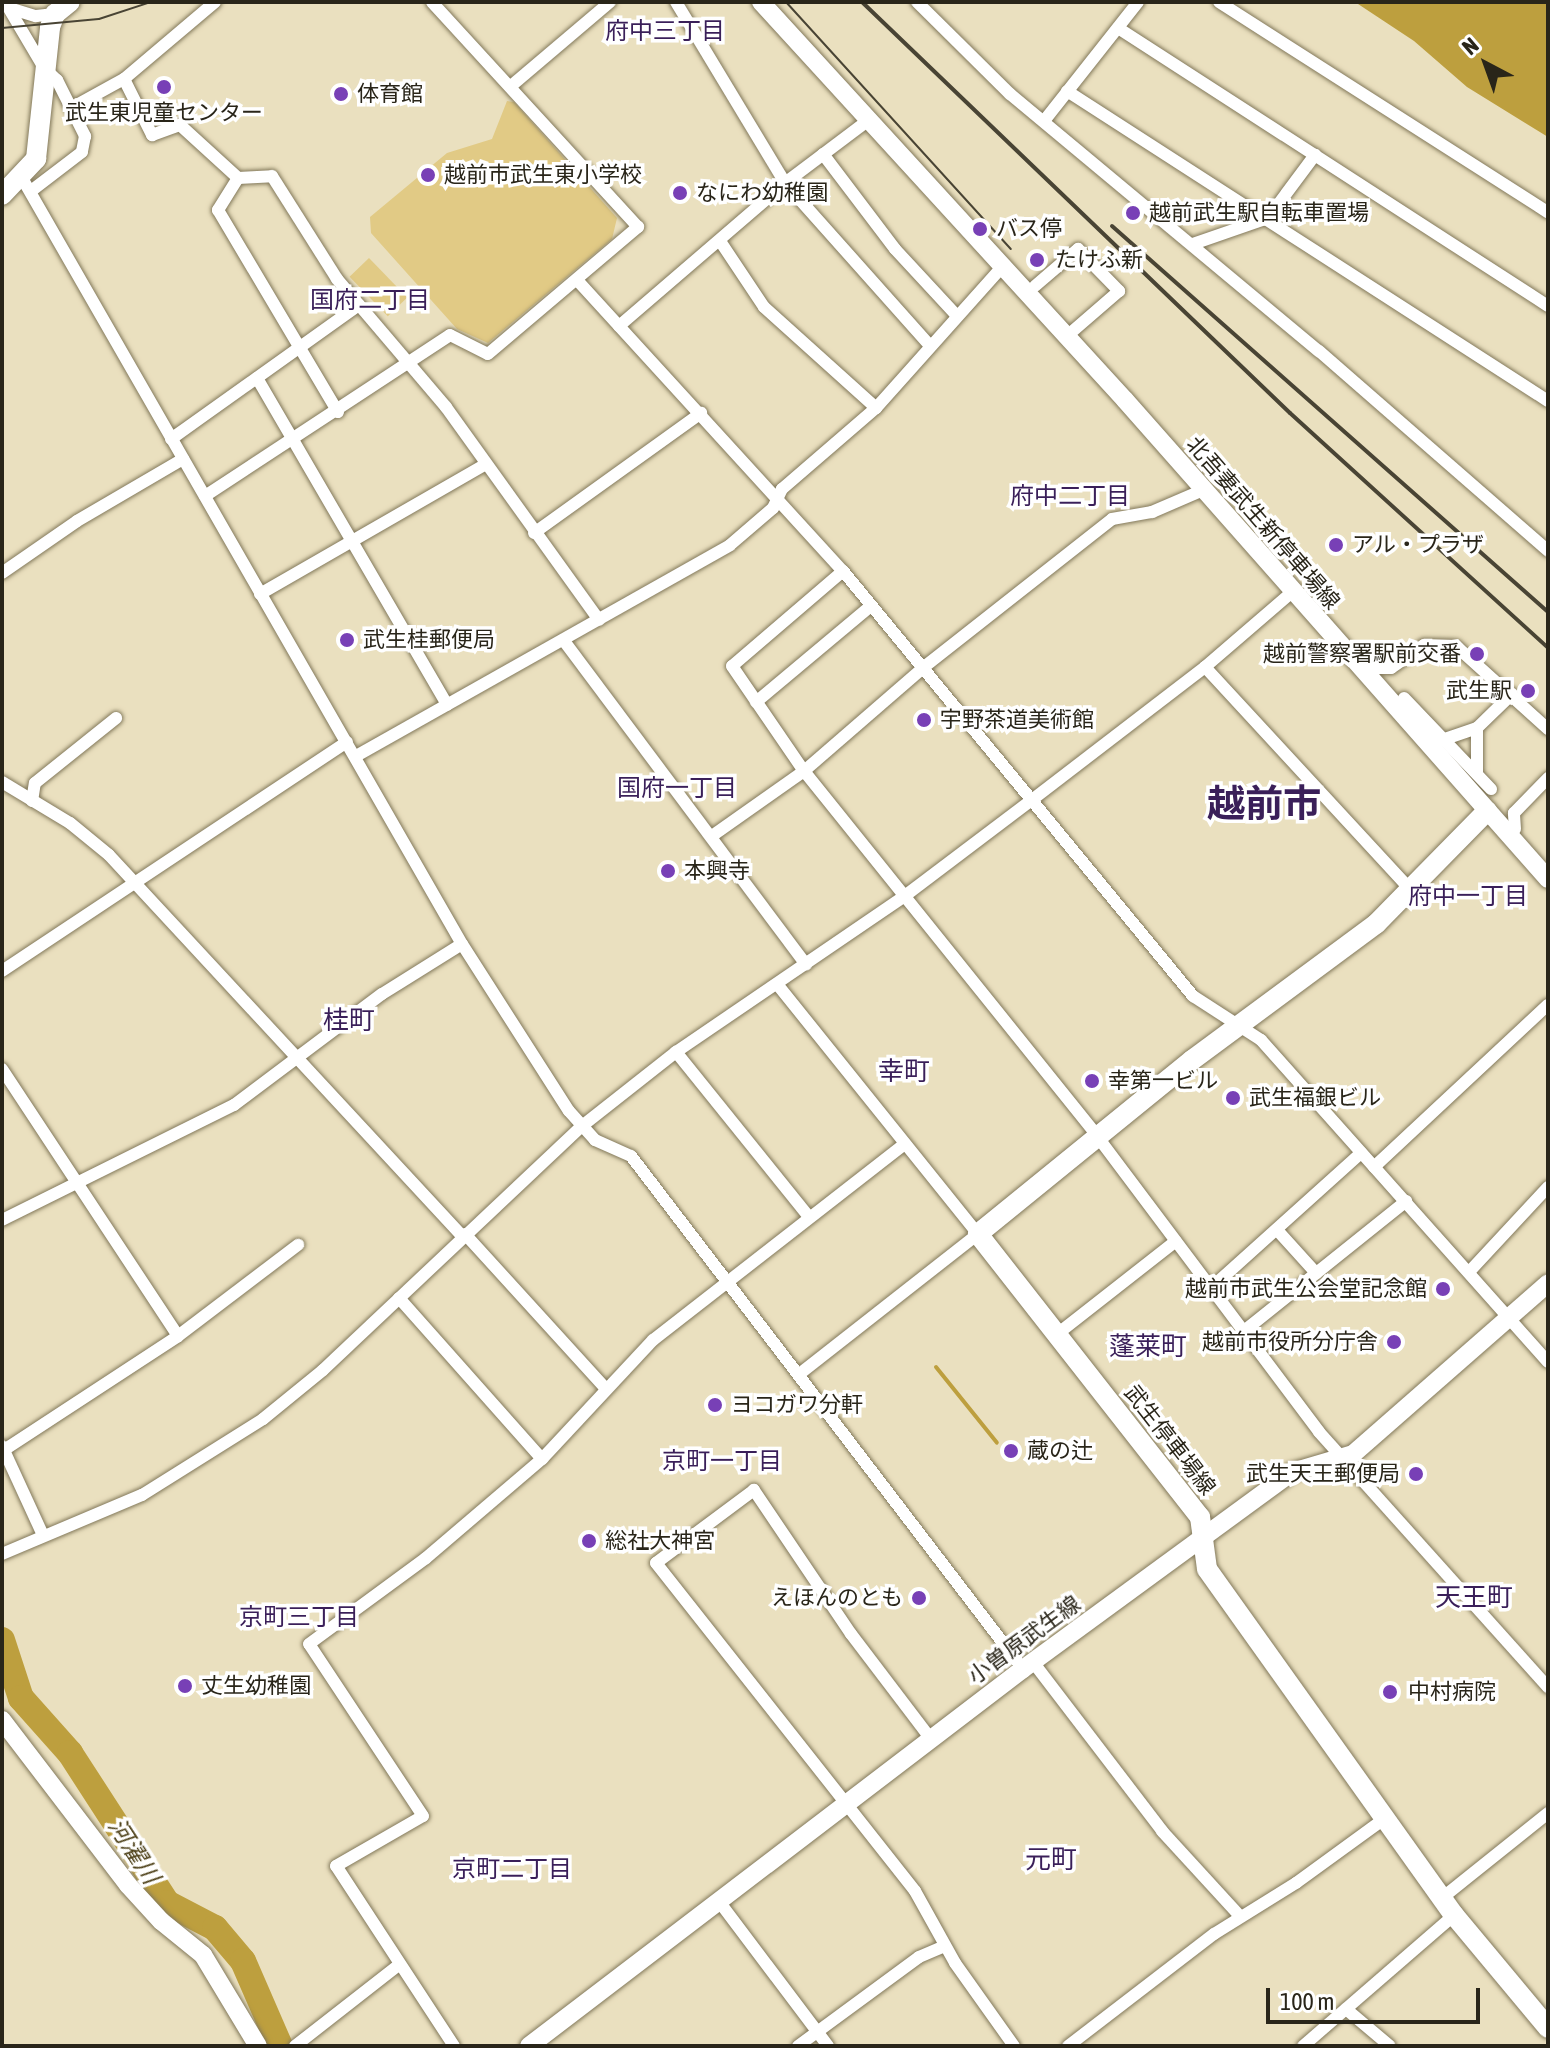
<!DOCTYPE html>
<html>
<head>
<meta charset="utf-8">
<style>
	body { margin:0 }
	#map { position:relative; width:1550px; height:2048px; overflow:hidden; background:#eae0bf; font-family:"Asap Condensed","Noto Sans JP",sans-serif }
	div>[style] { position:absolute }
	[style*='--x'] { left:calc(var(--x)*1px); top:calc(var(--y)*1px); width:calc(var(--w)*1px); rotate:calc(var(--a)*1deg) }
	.green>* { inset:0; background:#e1ca85; transform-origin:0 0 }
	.water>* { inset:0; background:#bd9f3e }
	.stream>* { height:4px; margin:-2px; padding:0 2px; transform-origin:2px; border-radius:2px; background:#bd9f3e }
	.river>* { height:26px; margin:-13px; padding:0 13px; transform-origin:13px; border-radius:13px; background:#bd9f3e }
	.roads { filter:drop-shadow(0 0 2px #82785a) drop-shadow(0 0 2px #82785a) }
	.street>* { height:12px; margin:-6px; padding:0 6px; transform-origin:6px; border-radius:6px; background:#fff }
	.secondary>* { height:18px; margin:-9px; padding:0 9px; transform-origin:9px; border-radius:9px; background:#fff }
	.primary>* { height:20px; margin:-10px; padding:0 10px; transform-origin:10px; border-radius:10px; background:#fff }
	.tram>* { height:2px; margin:-1px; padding:0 1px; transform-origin:1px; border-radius:1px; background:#494434 }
	.rail>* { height:4px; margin:-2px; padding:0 2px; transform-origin:2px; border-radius:2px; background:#494434 }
	.dots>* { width:22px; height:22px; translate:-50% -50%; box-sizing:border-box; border:4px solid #fff; border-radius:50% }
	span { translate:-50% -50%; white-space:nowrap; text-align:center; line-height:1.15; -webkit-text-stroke:7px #fff; paint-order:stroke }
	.poi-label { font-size:22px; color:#292519 }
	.left { translate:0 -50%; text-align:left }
	.right { translate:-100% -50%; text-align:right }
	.street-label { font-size:22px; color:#292519 }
	.neighbourhood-label { font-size:24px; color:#3a1f59 }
	.water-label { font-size:24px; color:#4d4018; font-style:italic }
	.quarter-label { font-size:26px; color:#3a1f59 }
	.town-label { font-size:38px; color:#3a1f59; font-weight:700 }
	.frame { position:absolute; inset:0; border:4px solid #292519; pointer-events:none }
	.north { position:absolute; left:1446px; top:24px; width:80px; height:80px; -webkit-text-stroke:6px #fff; paint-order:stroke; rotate:319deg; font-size:22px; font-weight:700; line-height:32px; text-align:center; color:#292519 }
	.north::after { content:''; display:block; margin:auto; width:28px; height:36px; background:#292519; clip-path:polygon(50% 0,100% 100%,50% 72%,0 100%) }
	.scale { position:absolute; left:1266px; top:1988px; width:214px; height:36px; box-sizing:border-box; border:4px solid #292519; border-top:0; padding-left:10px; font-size:24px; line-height:28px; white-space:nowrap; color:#292519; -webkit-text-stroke:6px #fff; paint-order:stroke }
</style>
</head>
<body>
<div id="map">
	<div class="green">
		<div style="clip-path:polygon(507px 101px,514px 102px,617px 218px,612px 239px,488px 343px,457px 329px,371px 233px,370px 217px,447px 153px,492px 139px)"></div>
		<div style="left:369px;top:258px;width:55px;height:27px;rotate:46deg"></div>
	</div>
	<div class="water">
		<div style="clip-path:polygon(1355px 2px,1548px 2px,1548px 137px,1467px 87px,1414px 41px)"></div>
	</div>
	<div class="stream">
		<div style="--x:936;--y:1367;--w:97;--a:51.2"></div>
	</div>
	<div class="river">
		<div style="--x:2;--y:1640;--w:61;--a:71.9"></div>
		<div style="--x:21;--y:1698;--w:74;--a:48.3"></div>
		<div style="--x:70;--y:1753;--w:179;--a:57.1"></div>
		<div style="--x:167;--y:1903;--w:54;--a:27.5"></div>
		<div style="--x:215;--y:1928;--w:43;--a:49.7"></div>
		<div style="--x:243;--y:1961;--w:93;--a:66.5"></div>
	</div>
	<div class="roads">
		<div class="street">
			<div style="--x:5;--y:2;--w:77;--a:59.4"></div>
			<div style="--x:44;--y:68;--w:18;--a:43"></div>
			<div style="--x:57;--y:80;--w:63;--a:63.4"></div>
			<div style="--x:85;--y:136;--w:16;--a:101"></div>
			<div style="--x:82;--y:152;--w:64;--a:142.6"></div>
			<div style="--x:676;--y:2;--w:211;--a:58.9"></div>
			<div style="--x:785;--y:183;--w:218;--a:48.3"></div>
			<div style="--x:917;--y:2;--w:131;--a:44.7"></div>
			<div style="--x:1010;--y:94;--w:402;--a:39.8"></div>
			<div style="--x:1319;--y:351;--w:304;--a:41.1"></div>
			<div style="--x:1219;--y:2;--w:390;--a:32.6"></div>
			<div style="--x:9;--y:8;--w:28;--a:17"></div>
			<div style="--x:36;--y:16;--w:19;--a:-6"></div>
			<div style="--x:1118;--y:28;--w:512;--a:32.88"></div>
			<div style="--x:124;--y:79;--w:63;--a:63.4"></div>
			<div style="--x:152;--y:135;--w:30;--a:-20"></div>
			<div style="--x:180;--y:125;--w:79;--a:42.4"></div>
			<div style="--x:238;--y:178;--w:34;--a:-3"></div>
			<div style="--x:272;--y:176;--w:122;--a:57.7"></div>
			<div style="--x:337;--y:279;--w:168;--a:49.6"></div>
			<div style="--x:446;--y:407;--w:262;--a:54.3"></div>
			<div style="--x:511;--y:86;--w:130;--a:-40.3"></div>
			<div style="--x:1067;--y:91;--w:572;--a:32.8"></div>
			<div style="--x:73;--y:107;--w:58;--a:-28.8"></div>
			<div style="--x:124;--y:79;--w:119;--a:-40.2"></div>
			<div style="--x:1044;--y:121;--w:152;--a:-51.7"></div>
			<div style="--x:823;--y:154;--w:119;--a:52.8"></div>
			<div style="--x:895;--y:249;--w:91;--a:47.2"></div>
			<div style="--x:22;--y:178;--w:883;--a:60.13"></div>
			<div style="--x:462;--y:944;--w:198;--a:57.4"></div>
			<div style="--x:569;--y:1111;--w:39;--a:48"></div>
			<div style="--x:595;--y:1140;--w:39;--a:24"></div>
			<div style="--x:631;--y:1156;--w:646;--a:52.62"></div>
			<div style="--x:238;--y:178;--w:38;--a:122"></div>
			<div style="--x:218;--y:210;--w:235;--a:59.3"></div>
			<div style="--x:720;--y:241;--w:79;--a:56.3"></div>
			<div style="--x:764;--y:307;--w:151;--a:42"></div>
			<div style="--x:1193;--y:244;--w:79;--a:-19.1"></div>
			<div style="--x:1268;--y:218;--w:79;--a:-53.3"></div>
			<div style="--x:577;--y:280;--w:394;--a:47.6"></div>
			<div style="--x:843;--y:571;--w:551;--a:50.53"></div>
			<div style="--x:1193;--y:996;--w:81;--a:32.9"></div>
			<div style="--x:1261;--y:1040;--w:431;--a:48.3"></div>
			<div style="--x:1035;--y:286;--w:57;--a:-40.7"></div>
			<div style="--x:1078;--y:249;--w:59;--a:45.7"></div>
			<div style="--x:1119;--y:291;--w:60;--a:139.1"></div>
			<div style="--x:619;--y:326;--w:219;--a:-40.7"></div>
			<div style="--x:785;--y:183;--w:106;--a:-37"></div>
			<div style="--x:257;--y:378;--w:378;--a:59.8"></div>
			<div style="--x:171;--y:439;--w:231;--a:-35.5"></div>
			<div style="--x:205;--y:496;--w:293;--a:-33.3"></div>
			<div style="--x:450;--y:335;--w:42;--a:26.6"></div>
			<div style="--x:488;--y:354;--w:197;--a:-40.3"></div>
			<div style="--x:638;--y:227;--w:305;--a:-132.5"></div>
			<div style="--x:534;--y:533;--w:206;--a:-35.7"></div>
			<div style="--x:843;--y:571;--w:146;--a:139.4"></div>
			<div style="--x:732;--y:666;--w:127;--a:55.6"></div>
			<div style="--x:804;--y:771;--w:468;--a:51.2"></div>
			<div style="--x:1097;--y:1136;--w:370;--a:53.1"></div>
			<div style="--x:1319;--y:1432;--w:343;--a:48.1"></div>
			<div style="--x:2;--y:573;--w:91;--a:-34.7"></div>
			<div style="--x:77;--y:521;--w:123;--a:-30.3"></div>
			<div style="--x:260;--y:594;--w:261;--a:-29.9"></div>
			<div style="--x:564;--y:641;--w:404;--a:53.2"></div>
			<div style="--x:1205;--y:667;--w:305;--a:47.3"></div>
			<div style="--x:1367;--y:668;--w:24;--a:0"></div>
			<div style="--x:1391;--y:668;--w:40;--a:-34.9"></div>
			<div style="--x:1424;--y:645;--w:32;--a:2"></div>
			<div style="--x:1456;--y:646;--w:124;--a:42.1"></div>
			<div style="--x:1404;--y:698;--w:126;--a:46.3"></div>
			<div style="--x:756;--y:702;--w:150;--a:-39.9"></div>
			<div style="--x:1477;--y:728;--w:44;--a:90"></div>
			<div style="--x:1442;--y:740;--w:37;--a:-19"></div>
			<div style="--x:1477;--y:728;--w:49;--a:-44.2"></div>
			<div style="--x:356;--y:756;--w:429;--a:-29.4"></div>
			<div style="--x:730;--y:545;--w:57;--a:-40.7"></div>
			<div style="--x:773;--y:508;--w:21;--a:-65"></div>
			<div style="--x:782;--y:489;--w:124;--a:-40.8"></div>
			<div style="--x:876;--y:408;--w:189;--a:-48.2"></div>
			<div style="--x:2;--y:782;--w:79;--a:31.1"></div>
			<div style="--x:70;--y:823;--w:50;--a:39.4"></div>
			<div style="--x:109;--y:855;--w:519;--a:47.18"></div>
			<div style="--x:32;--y:801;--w:18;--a:-81"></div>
			<div style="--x:35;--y:783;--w:104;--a:-38.7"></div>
			<div style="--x:1515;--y:829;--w:16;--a:-94"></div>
			<div style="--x:1514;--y:813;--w:49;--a:-45.8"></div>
			<div style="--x:712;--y:836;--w:113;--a:-35.2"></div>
			<div style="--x:804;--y:771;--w:159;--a:-40.9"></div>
			<div style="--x:924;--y:667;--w:239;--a:-38.2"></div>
			<div style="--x:1112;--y:519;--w:41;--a:-9.9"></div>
			<div style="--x:1152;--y:512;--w:56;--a:-23.3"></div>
			<div style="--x:2;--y:971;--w:414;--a:-33.6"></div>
			<div style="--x:777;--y:984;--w:321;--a:51.2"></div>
			<div style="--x:978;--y:1234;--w:225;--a:141.9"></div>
			<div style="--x:676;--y:1052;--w:212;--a:51.1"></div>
			<div style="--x:2;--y:1069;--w:320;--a:56.6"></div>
			<div style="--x:1374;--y:1167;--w:238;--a:-43"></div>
			<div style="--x:2;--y:1220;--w:259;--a:-26.4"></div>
			<div style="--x:234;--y:1105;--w:185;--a:-36.9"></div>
			<div style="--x:382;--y:994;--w:94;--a:-32"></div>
			<div style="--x:1278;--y:1231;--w:57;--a:47.9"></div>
			<div style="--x:465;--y:1234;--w:210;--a:47.7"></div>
			<div style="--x:1469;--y:1272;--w:116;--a:-47.1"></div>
			<div style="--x:1211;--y:1288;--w:202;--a:-42"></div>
			<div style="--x:399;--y:1298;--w:215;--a:48.4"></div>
			<div style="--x:1244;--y:1331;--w:208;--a:-38.7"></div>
			<div style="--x:1056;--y:1335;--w:152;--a:-38.1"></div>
			<div style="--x:2;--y:1446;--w:96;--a:65.3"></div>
			<div style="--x:4;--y:1450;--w:208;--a:-33.2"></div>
			<div style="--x:178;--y:1336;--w:151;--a:-37.2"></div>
			<div style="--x:2;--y:1554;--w:152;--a:-22.9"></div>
			<div style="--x:142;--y:1495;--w:143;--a:-32.1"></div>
			<div style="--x:263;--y:1419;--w:77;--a:-39.2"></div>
			<div style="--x:323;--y:1370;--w:356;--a:-43.3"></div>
			<div style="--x:582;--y:1126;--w:120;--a:-38.2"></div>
			<div style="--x:676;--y:1052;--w:278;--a:-34.3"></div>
			<div style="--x:906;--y:895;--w:159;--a:-37.1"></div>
			<div style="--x:1033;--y:799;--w:217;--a:-37.5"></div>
			<div style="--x:1205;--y:667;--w:113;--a:-40.7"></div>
			<div style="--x:1033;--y:1662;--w:213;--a:52.6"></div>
			<div style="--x:1162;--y:1831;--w:115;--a:47.5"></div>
			<div style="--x:931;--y:1739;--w:132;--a:-127.3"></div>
			<div style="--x:851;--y:1634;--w:174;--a:-124"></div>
			<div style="--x:754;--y:1490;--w:122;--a:143.3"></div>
			<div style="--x:656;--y:1563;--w:418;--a:51.7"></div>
			<div style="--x:915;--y:1891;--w:82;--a:60.9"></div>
			<div style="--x:955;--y:1963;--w:102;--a:54.6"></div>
			<div style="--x:1442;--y:1898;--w:136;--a:-38.7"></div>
			<div style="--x:718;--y:1900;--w:183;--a:53"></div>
			<div style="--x:1346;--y:2009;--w:57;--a:40.1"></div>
			<div style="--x:295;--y:2046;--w:133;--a:-38"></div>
			<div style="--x:454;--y:2046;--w:215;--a:-123.2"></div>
			<div style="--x:336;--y:1866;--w:100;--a:-29.9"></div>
			<div style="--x:423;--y:1816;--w:206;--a:-123.5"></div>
			<div style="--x:309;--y:1644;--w:145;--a:-36.3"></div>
			<div style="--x:426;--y:1558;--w:153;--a:-40.5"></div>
			<div style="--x:542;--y:1459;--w:163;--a:-47"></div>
			<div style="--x:653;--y:1340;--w:319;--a:-37.9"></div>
			<div style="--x:798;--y:2046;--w:150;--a:-36.3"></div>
			<div style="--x:919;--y:1957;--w:28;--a:-23"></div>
			<div style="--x:1068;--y:2046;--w:184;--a:-37.5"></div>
			<div style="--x:1214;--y:1934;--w:97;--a:-31.9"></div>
			<div style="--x:1296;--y:1883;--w:109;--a:-36"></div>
			<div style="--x:1303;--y:2046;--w:200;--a:-40.9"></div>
		</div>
		<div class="secondary">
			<div style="--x:761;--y:2;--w:539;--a:47.55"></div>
			<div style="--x:1125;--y:400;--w:639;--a:48.55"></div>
			<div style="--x:2;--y:1720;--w:208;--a:52.6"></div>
			<div style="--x:128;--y:1885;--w:49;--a:47.5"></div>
			<div style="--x:161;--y:1921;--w:54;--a:39"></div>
			<div style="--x:203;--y:1955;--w:106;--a:58.9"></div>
			<div style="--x:529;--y:2046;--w:621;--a:-37.35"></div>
			<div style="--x:1023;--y:1669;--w:333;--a:-36.2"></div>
			<div style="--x:1292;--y:1472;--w:64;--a:-16.4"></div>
			<div style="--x:1353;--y:1454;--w:259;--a:-41.2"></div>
		</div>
		<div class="primary">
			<div style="--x:2;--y:195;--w:50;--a:-46.6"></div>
			<div style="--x:36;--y:159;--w:133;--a:-83.9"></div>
			<div style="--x:50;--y:27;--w:14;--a:-69"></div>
			<div style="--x:55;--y:14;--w:19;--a:-39"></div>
			<div style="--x:1487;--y:811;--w:158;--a:134.5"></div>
			<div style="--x:1376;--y:924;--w:229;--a:143.5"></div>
			<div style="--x:1192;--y:1060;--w:276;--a:140.9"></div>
			<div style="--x:978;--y:1234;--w:360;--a:51.9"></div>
			<div style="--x:1200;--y:1517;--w:52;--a:82.3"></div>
			<div style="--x:1207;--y:1569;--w:425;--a:54.5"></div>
			<div style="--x:1454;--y:1915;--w:147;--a:50.2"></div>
		</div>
	</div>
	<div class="tram">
		<div style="--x:786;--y:2;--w:334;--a:47.7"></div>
		<div style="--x:2;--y:28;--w:97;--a:-5.3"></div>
		<div style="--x:99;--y:19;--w:55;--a:-18.1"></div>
	</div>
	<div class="rail">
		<div style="--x:862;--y:2;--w:593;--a:43.84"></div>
		<div style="--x:1290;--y:413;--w:349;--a:42.3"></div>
		<div style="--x:1112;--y:226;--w:582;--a:41.52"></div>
	</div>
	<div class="dots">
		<div style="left:164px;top:87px;background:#7840b6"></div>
		<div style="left:341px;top:94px;background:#7840b6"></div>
		<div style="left:428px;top:175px;background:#7840b6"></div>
		<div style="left:680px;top:193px;background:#7840b6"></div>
		<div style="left:1133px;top:213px;background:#7840b6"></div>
		<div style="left:980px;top:229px;background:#7840b6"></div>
		<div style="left:1037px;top:260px;background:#7840b6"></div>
		<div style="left:1336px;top:545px;background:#7840b6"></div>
		<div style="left:347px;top:640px;background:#7840b6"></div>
		<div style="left:1477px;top:654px;background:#7840b6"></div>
		<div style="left:1528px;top:691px;background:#7840b6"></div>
		<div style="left:924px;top:720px;background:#7840b6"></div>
		<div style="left:668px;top:871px;background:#7840b6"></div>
		<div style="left:1092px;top:1081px;background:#7840b6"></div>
		<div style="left:1233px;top:1098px;background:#7840b6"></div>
		<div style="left:1443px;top:1289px;background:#7840b6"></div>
		<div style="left:1394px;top:1342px;background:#7840b6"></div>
		<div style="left:715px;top:1405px;background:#7840b6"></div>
		<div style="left:1011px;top:1451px;background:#7840b6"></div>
		<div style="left:1416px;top:1474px;background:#7840b6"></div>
		<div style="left:589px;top:1541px;background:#7840b6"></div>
		<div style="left:919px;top:1598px;background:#7840b6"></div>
		<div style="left:185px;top:1686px;background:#7840b6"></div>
		<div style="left:1390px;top:1692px;background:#7840b6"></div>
	</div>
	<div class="poi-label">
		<span class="left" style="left:357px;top:94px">体育館</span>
		<span style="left:164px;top:113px">武生東児童センター</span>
		<span class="left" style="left:444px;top:175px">越前市武生東小学校</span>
		<span class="left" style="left:696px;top:193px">なにわ幼稚園</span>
		<span class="left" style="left:1149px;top:213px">越前武生駅自転車置場</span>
		<span class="left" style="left:996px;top:229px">バス停</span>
		<span class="left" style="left:1055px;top:260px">たけふ新</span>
		<span class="left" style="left:1352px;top:545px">アル・プラザ</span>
		<span class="left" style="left:363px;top:640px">武生桂郵便局</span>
		<span class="right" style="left:1461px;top:654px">越前警察署駅前交番</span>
		<span class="right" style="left:1512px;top:691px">武生駅</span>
		<span class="left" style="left:940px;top:720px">宇野茶道美術館</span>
		<span class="left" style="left:684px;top:871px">本興寺</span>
		<span class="left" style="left:1108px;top:1081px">幸第一ビル</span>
		<span class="left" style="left:1249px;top:1098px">武生福銀ビル</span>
		<span class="right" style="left:1427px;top:1289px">越前市武生公会堂記念館</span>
		<span class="right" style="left:1378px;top:1342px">越前市役所分庁舎</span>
		<span class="left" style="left:731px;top:1405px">ヨコガワ分軒</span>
		<span class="left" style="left:1027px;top:1451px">蔵の辻</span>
		<span class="right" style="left:1400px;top:1474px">武生天王郵便局</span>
		<span class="left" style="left:605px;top:1541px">総社大神宮</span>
		<span class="right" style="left:903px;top:1598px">えほんのとも</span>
		<span class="left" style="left:201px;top:1686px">丈生幼稚園</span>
		<span class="left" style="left:1408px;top:1692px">中村病院</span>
	</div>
	<div class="street-label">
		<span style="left:1263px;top:523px;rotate:49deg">北吾妻武生新停車場線</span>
		<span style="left:1170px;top:1440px;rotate:52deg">武生停車場線</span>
		<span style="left:1024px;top:1640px;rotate:-36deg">小曽原武生線</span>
	</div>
	<div class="neighbourhood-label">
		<span style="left:665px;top:31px">府中三丁目</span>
		<span style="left:370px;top:300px">国府二丁目</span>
		<span style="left:1070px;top:496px">府中二丁目</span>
		<span style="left:677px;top:788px">国府一丁目</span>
		<span style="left:1468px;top:896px">府中一丁目</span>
		<span style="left:722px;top:1461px">京町一丁目</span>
		<span style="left:299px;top:1617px">京町三丁目</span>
		<span style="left:512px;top:1869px">京町二丁目</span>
	</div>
	<div class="water-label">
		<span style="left:134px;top:1851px;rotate:57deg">河濯川</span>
	</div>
	<div class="quarter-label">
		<span style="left:349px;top:1021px">桂町</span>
		<span style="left:904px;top:1072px">幸町</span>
		<span style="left:1148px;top:1347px">蓬莱町</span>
		<span style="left:1474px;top:1598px">天王町</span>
		<span style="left:1051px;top:1860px">元町</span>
	</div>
	<div class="town-label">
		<span style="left:1264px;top:804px">越前市</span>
	</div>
	<div class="frame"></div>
	<div class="north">N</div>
	<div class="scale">100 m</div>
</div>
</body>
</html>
